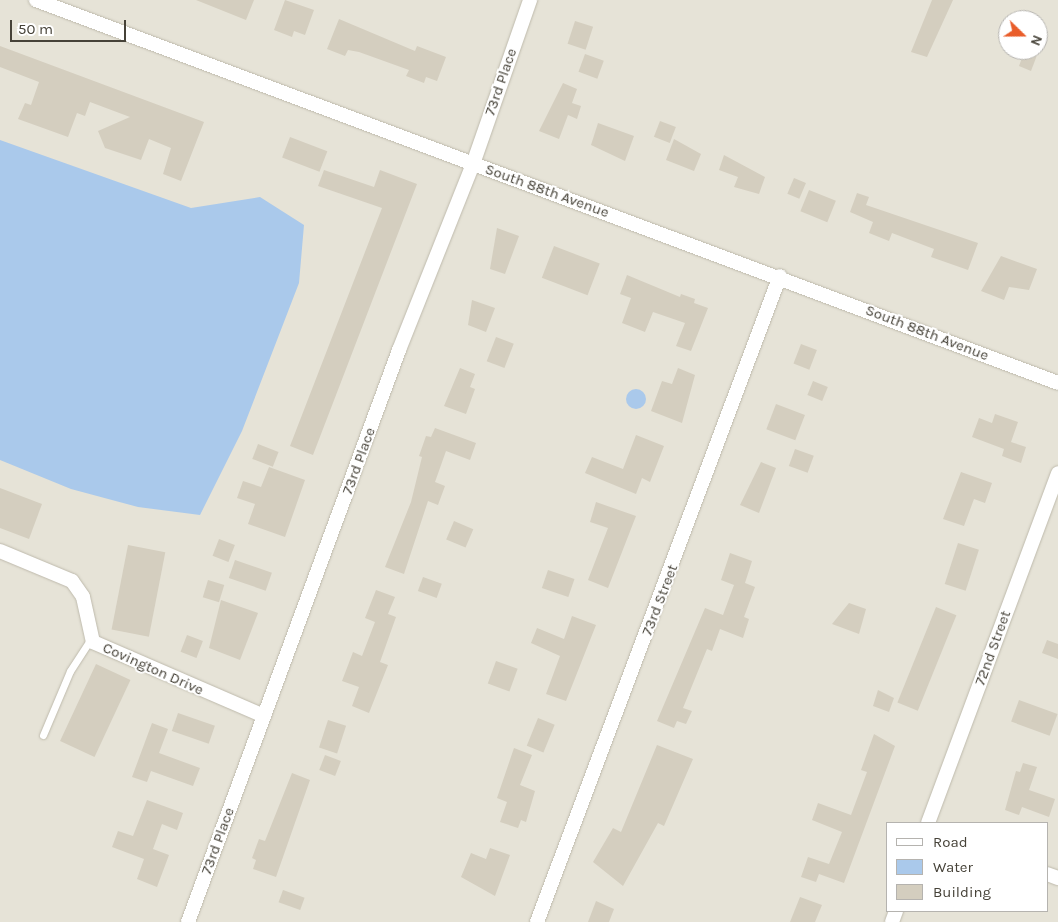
<!DOCTYPE html>
<html>
<head>
<meta charset="utf-8">
<style>
	body { margin:0 }
	#map { position:relative; width:1058px; height:922px; overflow:hidden; background:#f3f1e9; font-family:Karla,sans-serif }
	div>[style] { position:absolute }
	[style*='--x'] { left:calc(var(--x)*1px); top:calc(var(--y)*1px); width:calc(var(--w)*1px); rotate:calc(var(--a)*1deg) }
	.residential>* { inset:0; background:#e6e3d7 }
	.water>* { inset:0; background:#aac9eb }
	.round { border-radius:50% }
	.building>* { inset:0; background:#d4cebf; transform-origin:0 0 }
	.roads { filter:drop-shadow(0 0 1px #bebaac) drop-shadow(0 0 1px #bebaac) }
	.lane>* { height:7px; margin:-3.5px; padding:0 3.5px; transform-origin:3.5px; border-radius:3.5px; background:#fff }
	.street>* { height:14px; margin:-7px; padding:0 7px; transform-origin:7px; border-radius:7px; background:#fff }
	span { translate:-50% -50%; white-space:nowrap; text-align:center; line-height:1.15; -webkit-text-stroke:4px #fff; paint-order:stroke }
	.street-label { font-size:15px; color:#464238 }
	.legend { position:absolute; left:886px; top:822px; width:162px; height:90px; box-sizing:border-box; background:#fff; border:1px solid #b5b3af; margin:0; padding:6px 9px; list-style:none; font-size:15px; color:#464238 }
	.legend li { display:flex; align-items:center; gap:10px; height:25px }
	.legend b { width:25px; border:1px solid #b5b3af }
	.north { position:absolute; left:998px; top:10px; width:50px; height:50px; box-sizing:border-box; background:#fff; border:1px solid #b5b3af; border-radius:50%; rotate:112deg; font-size:14px; font-weight:700; line-height:20px; text-align:center; color:#464238 }
	.north::after { content:''; display:block; margin:auto; width:18px; height:22px; background:#e95d2a; clip-path:polygon(50% 0,100% 100%,50% 72%,0 100%) }
	.scale { position:absolute; left:10px; top:20px; width:116px; height:22px; box-sizing:border-box; border:2px solid #464238; border-top:0; padding-left:6px; font-size:15px; line-height:18px; white-space:nowrap; color:#464238; -webkit-text-stroke:4px #fff; paint-order:stroke }
</style>
</head>
<body>
<div id="map">
	<div class="residential">
		<div style="clip-path:polygon(evenodd,0 0,1058px 0,1058px 922px,0 922px,0 0,1008px 20px,1038px 20px,1038px 50px,1008px 50px,1008px 20px,0 0,887px 823px,1047px 823px,1047px 911px,887px 911px,887px 823px)"></div>
	</div>
	<div class="water">
		<div style="clip-path:polygon(0 140px,191px 208px,260px 197px,304px 225px,299px 283px,242px 431px,200px 515px,138px 507px,71px 489px,0 460px)"></div>
		<div class="round" style="left:626px;top:389px;width:20px;height:20px"></div>
	</div>
	<div class="building">
		<div style="clip-path:polygon(196px 0,254px 0,246px 20px)"></div>
		<div style="clip-path:polygon(285px 0,314px 10px,305px 35px,294px 31px,292px 37px,274px 30px)"></div>
		<div style="clip-path:polygon(932px 0,953px 0,927px 57px,911px 52px)"></div>
		<div style="clip-path:polygon(339px 19px,415px 51px,417px 46px,446px 57px,437px 81px,426px 77px,424px 83px,406px 76px,409px 70px,359px 52px,348px 50px,345px 56px,327px 49px)"></div>
		<div style="left:575px;top:21px;width:19px;height:24px;rotate:18deg"></div>
		<div style="clip-path:polygon(0 46px,204px 122px,181px 181px,163px 174px,171px 148px,149px 139px,141px 160px,105px 148px,98px 131px,130px 117px,90px 102px,85px 116px,77px 113px,68px 137px,18px 119px,25px 103px,31px 105px,39px 82px,0 67px)"></div>
		<div style="clip-path:polygon(1025px 50px,1039px 50px,1031px 71px,1019px 66px)"></div>
		<div style="left:585px;top:54px;width:20px;height:19px;rotate:20deg"></div>
		<div style="clip-path:polygon(563px 83px,577px 89px,572px 103px,581px 106px,577px 119px,568px 115px,559px 139px,539px 131px)"></div>
		<div style="left:660px;top:121px;width:17px;height:17px;rotate:21deg"></div>
		<div style="clip-path:polygon(598px 123px,634px 136px,625px 161px,591px 145px)"></div>
		<div style="left:290px;top:137px;width:40px;height:22px;rotate:21deg"></div>
		<div style="clip-path:polygon(674px 139px,701px 154px,694px 171px,666px 160px)"></div>
		<div style="clip-path:polygon(724px 155px,765px 177px,759px 194px,734px 187px,738px 177px,719px 170px)"></div>
		<div style="clip-path:polygon(324px 170px,374px 187px,380px 170px,417px 184px,313px 455px,290px 446px,382px 208px,318px 186px)"></div>
		<div style="left:794px;top:178px;width:13px;height:17px;rotate:23deg"></div>
		<div style="left:809px;top:190px;width:29px;height:23px;rotate:22deg"></div>
		<div style="clip-path:polygon(857px 193px,869px 197px,866px 205px,978px 243px,968px 270px,931px 257px,934px 249px,892px 233px,889px 241px,869px 233px,873px 222px,850px 212px)"></div>
		<div style="clip-path:polygon(497px 228px,519px 236px,505px 274px,490px 269px)"></div>
		<div style="left:554px;top:246px;width:49px;height:34px;rotate:21deg"></div>
		<div style="clip-path:polygon(1001px 256px,1037px 269px,1029px 290px,1009px 287px,1004px 300px,981px 291px)"></div>
		<div style="clip-path:polygon(627px 275px,680px 297px,681px 294px,695px 299px,694px 303px,708px 308px,691px 351px,676px 346px,685px 323px,653px 312px,645px 332px,622px 323px,631px 298px,620px 294px)"></div>
		<div style="clip-path:polygon(472px 300px,495px 308px,486px 332px,468px 325px)"></div>
		<div style="left:496px;top:337px;width:19px;height:26px;rotate:21deg"></div>
		<div style="left:801px;top:344px;width:17px;height:21px;rotate:21deg"></div>
		<div style="clip-path:polygon(460px 368px,475px 374px,470px 387px,475px 389px,466px 414px,444px 406px)"></div>
		<div style="clip-path:polygon(678px 368px,695px 375px,682px 423px,651px 411px,662px 381px,672px 384px)"></div>
		<div style="left:813px;top:381px;width:16px;height:15px;rotate:22deg"></div>
		<div style="left:776px;top:404px;width:31px;height:27px;rotate:21deg"></div>
		<div style="clip-path:polygon(995px 414px,1018px 422px,1011px 442px,1026px 447px,1021px 463px,1002px 456px,1004px 449px,972px 437px,979px 418px,992px 423px)"></div>
		<div style="clip-path:polygon(435px 428px,476px 443px,470px 460px,446px 451px,435px 482px,445px 486px,438px 505px,428px 501px,404px 574px,385px 567px,411px 502px,422px 457px,419px 456px,426px 436px,431px 437px)"></div>
		<div style="clip-path:polygon(636px 435px,664px 446px,650px 482px,642px 478px,636px 494px,585px 473px,592px 457px,623px 469px)"></div>
		<div style="left:258px;top:444px;width:22px;height:16px;rotate:21deg"></div>
		<div style="left:795px;top:449px;width:20px;height:18px;rotate:20deg"></div>
		<div style="clip-path:polygon(761px 462px,776px 468px,759px 513px,740px 505px)"></div>
		<div style="clip-path:polygon(269px 467px,305px 480px,285px 537px,248px 524px,255px 504px,237px 498px,243px 481px,261px 487px)"></div>
		<div style="clip-path:polygon(961px 472px,992px 483px,985px 503px,974px 499px,964px 526px,943px 519px)"></div>
		<div style="clip-path:polygon(0 488px,42px 504px,29px 539px,0 528px)"></div>
		<div style="clip-path:polygon(596px 502px,636px 516px,608px 588px,588px 580px,608px 528px,590px 522px)"></div>
		<div style="left:454px;top:521px;width:21px;height:20px;rotate:23deg"></div>
		<div style="left:219px;top:539px;width:17px;height:18px;rotate:21deg"></div>
		<div style="left:958px;top:543px;width:22px;height:43px;rotate:18deg"></div>
		<div style="left:128px;top:545px;width:38px;height:86px;rotate:11deg"></div>
		<div style="clip-path:polygon(730px 553px,752px 561px,745px 583px,755px 587px,744px 617px,749px 619px,743px 638px,720px 629px,712px 651px,707px 649px,683px 708px,692px 711px,686px 724px,677px 721px,674px 728px,657px 721px,705px 608px,723px 615px,734px 585px,721px 580px)"></div>
		<div style="left:235px;top:560px;width:39px;height:19px;rotate:19deg"></div>
		<div style="left:548px;top:570px;width:28px;height:19px;rotate:19deg"></div>
		<div style="left:423px;top:577px;width:20px;height:15px;rotate:20deg"></div>
		<div style="left:208px;top:580px;width:17px;height:18px;rotate:17deg"></div>
		<div style="clip-path:polygon(376px 590px,395px 597px,388px 614px,396px 617px,380px 662px,388px 665px,369px 713px,352px 706px,359px 687px,342px 681px,353px 652px,362px 656px,375px 622px,365px 618px)"></div>
		<div style="clip-path:polygon(221px 600px,258px 613px,240px 660px,209px 648px)"></div>
		<div style="clip-path:polygon(849px 603px,866px 609px,859px 634px,832px 624px)"></div>
		<div style="left:936px;top:607px;width:22px;height:103px;rotate:22deg"></div>
		<div style="clip-path:polygon(572px 616px,596px 625px,566px 701px,546px 694px,560px 656px,531px 643px,537px 628px,564px 639px)"></div>
		<div style="left:187px;top:635px;width:17px;height:18px;rotate:21deg"></div>
		<div style="clip-path:polygon(1047px 640px,1058px 644px,1058px 659px,1042px 653px)"></div>
		<div style="left:496px;top:661px;width:23px;height:24px;rotate:20deg"></div>
		<div style="left:96px;top:664px;width:38px;height:85px;rotate:25deg"></div>
		<div style="clip-path:polygon(878px 690px,894px 698px,889px 712px,873px 706px)"></div>
		<div style="left:1019px;top:700px;width:41px;height:23px;rotate:20deg"></div>
		<div style="left:178px;top:713px;width:39px;height:19px;rotate:19deg"></div>
		<div style="left:538px;top:718px;width:18px;height:30px;rotate:22deg"></div>
		<div style="left:328px;top:720px;width:19px;height:29px;rotate:18deg"></div>
		<div style="clip-path:polygon(152px 723px,168px 729px,159px 753px,200px 768px,193px 786px,151px 771px,147px 782px,132px 777px)"></div>
		<div style="clip-path:polygon(874px 734px,895px 746px,844px 883px,819px 874px,816px 882px,801px 877px,808px 857px,829px 864px,842px 832px,812px 820px,818px 803px,851px 815px,867px 772px,861px 770px)"></div>
		<div style="clip-path:polygon(657px 745px,693px 759px,664px 826px,658px 823px,623px 886px,593px 862px,613px 828px,621px 832px)"></div>
		<div style="clip-path:polygon(514px 748px,532px 755px,520px 785px,535px 791px,526px 822px,521px 820px,518px 828px,500px 822px,507px 802px,497px 798px)"></div>
		<div style="left:325px;top:755px;width:17px;height:16px;rotate:21deg"></div>
		<div style="clip-path:polygon(1023px 763px,1037px 767px,1029px 790px,1055px 799px,1049px 817px,1022px 807px,1019px 815px,1005px 810px,1016px 771px,1020px 772px)"></div>
		<div style="clip-path:polygon(292px 773px,310px 780px,276px 877px,253px 869px,256px 860px,252px 858px,259px 839px,265px 841px)"></div>
		<div style="clip-path:polygon(147px 800px,183px 813px,177px 830px,162px 824px,153px 849px,169px 855px,157px 887px,137px 879px,144px 859px,112px 847px,118px 831px,133px 836px)"></div>
		<div style="clip-path:polygon(490px 848px,510px 855px,495px 896px,461px 877px,471px 853px,486px 859px)"></div>
		<div style="left:283px;top:890px;width:23px;height:13px;rotate:20deg"></div>
		<div style="clip-path:polygon(800px 897px,822px 905px,815px 922px,790px 922px)"></div>
		<div style="clip-path:polygon(596px 901px,614px 909px,609px 922px,588px 922px)"></div>
	</div>
	<div class="roads">
		<div class="lane">
			<div style="--x:43;--y:735;--w:69;--a:-67.1"></div>
			<div style="--x:70;--y:671;--w:38;--a:-57"></div>
		</div>
		<div class="street">
			<div style="--x:36;--y:0;--w:1091;--a:20.54"></div>
			<div style="--x:0;--y:551;--w:78;--a:22.6"></div>
			<div style="--x:72;--y:581;--w:19;--a:55"></div>
			<div style="--x:83;--y:597;--w:46;--a:77.5"></div>
			<div style="--x:93;--y:642;--w:186;--a:23.4"></div>
			<div style="--x:928;--y:823;--w:373;--a:-69.6"></div>
			<div style="--x:1047;--y:874;--w:12;--a:20"></div>
			<div style="--x:188;--y:922;--w:610;--a:-69.75"></div>
			<div style="--x:399;--y:350;--w:200;--a:-68.3"></div>
			<div style="--x:473;--y:164;--w:174;--a:-70.8"></div>
			<div style="--x:537;--y:922;--w:690;--a:-69.39"></div>
			<div style="--x:892;--y:922;--w:12;--a:-70"></div>
		</div>
	</div>
	<div class="street-label">
		<span style="left:501px;top:82px;rotate:-71deg">73rd Place</span>
		<span style="left:547px;top:191px;rotate:20deg">South 88th Avenue</span>
		<span style="left:927px;top:333px;rotate:21deg">South 88th Avenue</span>
		<span style="left:359px;top:461px;rotate:-70deg">73rd Place</span>
		<span style="left:660px;top:600px;rotate:-69deg">73rd Street</span>
		<span style="left:993px;top:648px;rotate:-70deg">72nd Street</span>
		<span style="left:153px;top:669px;rotate:24deg">Covington Drive</span>
		<span style="left:218px;top:841px;rotate:-70deg">73rd Place</span>
	</div>
	<ul class="legend">
	<li><b style="height:6px;background:#fff"></b>Road</li>
	<li><b style="height:14px;background:#aac9eb"></b>Water</li>
	<li><b style="height:14px;background:#d4cebf"></b>Building</li>
	</ul>
	<div class="north">N</div>
	<div class="scale">50 m</div>
</div>
</body>
</html>
